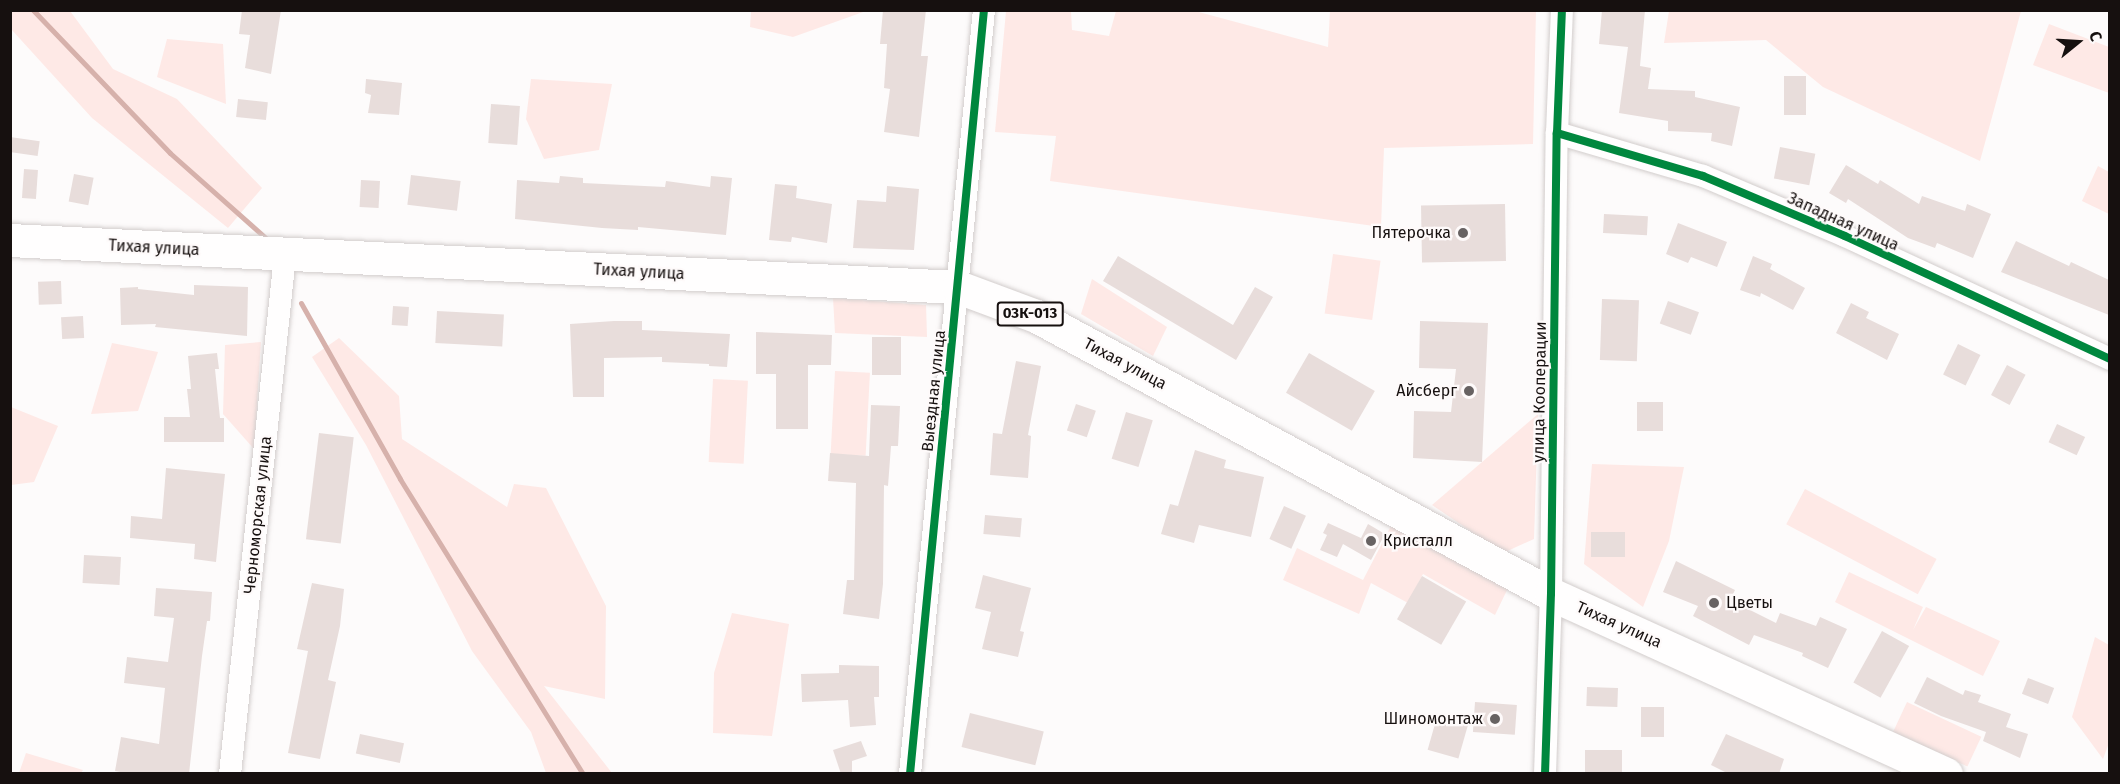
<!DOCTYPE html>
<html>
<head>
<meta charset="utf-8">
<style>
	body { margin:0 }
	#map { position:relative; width:2120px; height:784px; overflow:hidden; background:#fdfbfb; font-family:"Fira Sans",sans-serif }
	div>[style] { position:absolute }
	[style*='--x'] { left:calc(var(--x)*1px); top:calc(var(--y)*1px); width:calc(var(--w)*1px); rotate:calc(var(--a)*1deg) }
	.green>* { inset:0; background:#fee9e6; transform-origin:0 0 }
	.stream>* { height:5px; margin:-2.5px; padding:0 2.5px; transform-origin:2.5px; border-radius:2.5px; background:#d6b1ab }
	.building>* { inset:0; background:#e8dddb; transform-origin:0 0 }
	.roads { filter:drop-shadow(0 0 2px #d2cdcc) drop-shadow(0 0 2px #d2cdcc) }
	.street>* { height:22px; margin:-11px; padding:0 11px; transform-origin:11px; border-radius:11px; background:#fffefe }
	.primary>* { height:33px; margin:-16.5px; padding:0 16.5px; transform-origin:16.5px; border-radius:16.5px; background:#fffefe }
	.cycleway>* { height:8px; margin:-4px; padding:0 4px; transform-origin:4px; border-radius:4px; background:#00873e }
	.dots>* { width:16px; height:16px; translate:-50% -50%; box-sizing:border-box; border:3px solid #fefafa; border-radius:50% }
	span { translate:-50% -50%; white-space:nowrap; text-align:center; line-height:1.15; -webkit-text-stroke:4.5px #fefafa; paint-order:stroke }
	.shield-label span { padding:2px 4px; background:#fefafa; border:2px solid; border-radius:4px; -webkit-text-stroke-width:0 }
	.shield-label { font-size:15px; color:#16100f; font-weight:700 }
	.street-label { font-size:16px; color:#16100f }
	.poi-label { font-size:16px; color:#16100f }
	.right { translate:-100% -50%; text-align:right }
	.left { translate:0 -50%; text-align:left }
	.frame { position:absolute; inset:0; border:12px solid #16100f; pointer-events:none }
	.north { position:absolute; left:2048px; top:12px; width:60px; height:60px; -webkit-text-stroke:4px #fefafa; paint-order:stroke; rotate:72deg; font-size:16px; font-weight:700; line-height:24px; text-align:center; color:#16100f }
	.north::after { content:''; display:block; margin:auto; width:21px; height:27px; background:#16100f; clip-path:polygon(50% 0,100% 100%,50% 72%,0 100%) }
</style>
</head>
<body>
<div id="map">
	<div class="green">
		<div style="clip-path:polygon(10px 11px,70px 11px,113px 69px,177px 99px,262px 188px,228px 228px,92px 118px,11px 29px)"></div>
		<div style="clip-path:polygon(751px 11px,751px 10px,866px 11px,793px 37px,750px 27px)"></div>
		<div style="clip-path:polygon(1006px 11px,1071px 11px,1072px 30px,1109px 36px,1116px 11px,1195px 11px,1328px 47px,1330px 11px,1536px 11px,1533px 144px,1384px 148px,1381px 227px,1050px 181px,1056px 136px,995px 132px)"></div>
		<div style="clip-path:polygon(1669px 11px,1669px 10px,2021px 11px,1980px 161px,1823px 87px,1766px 40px,1664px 43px)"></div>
		<div style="clip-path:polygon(2049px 24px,2109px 47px,2109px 93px,2033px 65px)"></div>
		<div style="clip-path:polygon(167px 39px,223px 44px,226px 104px,157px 77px)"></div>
		<div style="clip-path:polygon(531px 79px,612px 84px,599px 150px,544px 159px,526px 119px)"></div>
		<div style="clip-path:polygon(2098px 166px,2109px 172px,2109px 214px,2082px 201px)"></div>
		<div style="left:1333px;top:254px;width:48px;height:60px;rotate:8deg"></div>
		<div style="clip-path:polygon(1092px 279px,1167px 327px,1153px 356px,1081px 314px)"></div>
		<div style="clip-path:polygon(833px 298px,926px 305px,927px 337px,835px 333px)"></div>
		<div style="clip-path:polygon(339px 338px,399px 396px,402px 439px,507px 507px,514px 484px,546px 488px,606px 606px,605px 699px,544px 686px,612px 773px,546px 773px,531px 732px,472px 651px,366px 445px,312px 357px)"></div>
		<div style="clip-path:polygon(261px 342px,254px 449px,223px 414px,225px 345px)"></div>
		<div style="clip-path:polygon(112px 343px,158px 352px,138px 411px,91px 414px)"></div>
		<div style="left:835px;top:371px;width:35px;height:83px;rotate:3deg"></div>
		<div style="left:713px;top:379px;width:35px;height:83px;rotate:3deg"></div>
		<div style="clip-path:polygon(11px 407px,58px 426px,34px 482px,11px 485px)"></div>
		<div style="clip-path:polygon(1538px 414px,1534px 539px,1503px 553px,1432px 505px)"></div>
		<div style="clip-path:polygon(1592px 464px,1684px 467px,1669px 541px,1643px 607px,1584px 564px)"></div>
		<div style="left:1805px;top:489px;width:149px;height:40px;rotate:28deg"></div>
		<div style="clip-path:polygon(1391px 526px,1509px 586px,1495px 615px,1423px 574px,1408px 603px,1371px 583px,1359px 614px,1283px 580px,1297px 548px,1363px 580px)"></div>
		<div style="clip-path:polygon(1849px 572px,1923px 607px,1913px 630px,1926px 607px,2000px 641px,1983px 676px,1835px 602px)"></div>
		<div style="clip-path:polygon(732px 613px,789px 624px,772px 736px,713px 733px,714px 673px)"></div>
		<div style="clip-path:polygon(2095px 637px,2109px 645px,2109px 743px,2103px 759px,2072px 717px)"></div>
		<div style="left:1907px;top:702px;width:82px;height:33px;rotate:25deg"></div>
		<div style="clip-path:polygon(26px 753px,83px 770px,81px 773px,19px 773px)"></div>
	</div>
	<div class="stream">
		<div style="--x:33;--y:10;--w:198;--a:46.2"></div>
		<div style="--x:170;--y:153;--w:130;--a:41.6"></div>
		<div style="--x:301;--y:303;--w:202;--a:60.6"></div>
		<div style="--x:400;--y:479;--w:347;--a:58.2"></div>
	</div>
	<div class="building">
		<div style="clip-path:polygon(242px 10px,281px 10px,271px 74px,245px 68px,250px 35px,239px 34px)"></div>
		<div style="clip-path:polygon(883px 10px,926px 10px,921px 56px,928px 56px,919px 137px,884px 132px,890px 89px,884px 88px,887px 44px,880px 44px)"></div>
		<div style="clip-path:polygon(1602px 10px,1645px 10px,1640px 66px,1651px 68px,1648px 89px,1695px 91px,1695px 97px,1740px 107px,1732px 146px,1711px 141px,1712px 133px,1668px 131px,1668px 121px,1619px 113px,1628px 47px,1599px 44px)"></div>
		<div style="left:1784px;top:76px;width:22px;height:39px"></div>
		<div style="clip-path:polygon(366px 79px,402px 83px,399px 115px,368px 113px,371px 95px,365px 93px)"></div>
		<div style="left:238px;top:99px;width:30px;height:18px;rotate:6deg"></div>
		<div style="left:491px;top:104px;width:29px;height:39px;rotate:4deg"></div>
		<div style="left:10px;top:137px;width:30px;height:15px;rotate:8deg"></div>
		<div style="left:1780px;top:147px;width:36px;height:32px;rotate:11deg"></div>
		<div style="clip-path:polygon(1846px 165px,1878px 184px,1880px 180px,1919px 204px,1922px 196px,1965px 211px,1967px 204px,1991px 214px,1973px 258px,1937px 243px,1935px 248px,1908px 238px,1848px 199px,1846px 203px,1829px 193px)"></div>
		<div style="left:24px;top:169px;width:14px;height:29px;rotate:4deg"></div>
		<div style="left:74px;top:174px;width:20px;height:28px;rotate:11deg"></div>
		<div style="left:411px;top:175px;width:50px;height:30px;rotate:7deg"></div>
		<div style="clip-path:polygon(560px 176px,583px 178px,583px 183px,665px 187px,666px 181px,710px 187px,711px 176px,732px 178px,726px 235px,638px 227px,638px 230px,602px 228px,515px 219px,517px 180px,559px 183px)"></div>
		<div style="left:361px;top:180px;width:19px;height:27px;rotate:3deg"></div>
		<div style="clip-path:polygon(775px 184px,797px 186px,796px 198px,832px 204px,827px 243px,792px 237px,791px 242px,769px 240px)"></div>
		<div style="clip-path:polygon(887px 186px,919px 189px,914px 250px,853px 248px,857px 200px,886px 202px)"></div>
		<div style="left:1505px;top:204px;width:57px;height:84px;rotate:89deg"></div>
		<div style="left:1604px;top:214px;width:44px;height:19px;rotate:3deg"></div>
		<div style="clip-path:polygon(1678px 223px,1727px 242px,1717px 267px,1691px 257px,1688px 263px,1666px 254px)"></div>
		<div style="clip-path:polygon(2016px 241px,2069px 266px,2071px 262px,2109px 280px,2109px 315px,2001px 272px)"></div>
		<div style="clip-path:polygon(1118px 256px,1233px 325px,1255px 287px,1273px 297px,1236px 360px,1103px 281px)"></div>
		<div style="clip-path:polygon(1753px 256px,1772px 264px,1770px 269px,1805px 288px,1793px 310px,1761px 293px,1760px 297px,1740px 290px)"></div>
		<div style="left:61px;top:281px;width:23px;height:23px;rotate:88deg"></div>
		<div style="clip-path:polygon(194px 285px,248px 287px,247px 336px,155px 327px,156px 324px,121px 325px,120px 288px,138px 287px,138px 289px,194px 295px)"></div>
		<div style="left:1602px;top:299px;width:37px;height:61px;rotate:2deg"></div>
		<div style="left:1668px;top:301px;width:33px;height:24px;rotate:20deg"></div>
		<div style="clip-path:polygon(1851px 303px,1869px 312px,1866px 318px,1899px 334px,1887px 360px,1836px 333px)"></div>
		<div style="left:393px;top:306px;width:16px;height:19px;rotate:4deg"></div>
		<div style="left:437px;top:311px;width:67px;height:32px;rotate:3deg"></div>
		<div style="left:83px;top:316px;width:22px;height:22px;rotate:87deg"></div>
		<div style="clip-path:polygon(614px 321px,642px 321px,642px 330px,730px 334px,727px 367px,709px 366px,709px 364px,662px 362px,662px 357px,604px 358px,604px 397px,573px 397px,570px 324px)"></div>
		<div style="clip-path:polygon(1420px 321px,1488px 323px,1482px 462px,1413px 458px,1414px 411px,1451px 412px,1456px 369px,1419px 368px)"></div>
		<div style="clip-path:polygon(756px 332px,832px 335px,831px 365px,808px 365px,808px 429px,776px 429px,776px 374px,756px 374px)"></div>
		<div style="left:901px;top:337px;width:38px;height:29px;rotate:90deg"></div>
		<div style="left:1958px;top:344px;width:25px;height:34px;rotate:26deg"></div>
		<div style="clip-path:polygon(217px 353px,219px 369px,215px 369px,220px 418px,224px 418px,224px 442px,164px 442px,164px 417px,190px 417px,187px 389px,191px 389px,188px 356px)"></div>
		<div style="left:1309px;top:353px;width:76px;height:46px;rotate:30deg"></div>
		<div style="clip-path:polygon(1016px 361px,1041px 366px,1028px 435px,1031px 436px,1028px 478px,990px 475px,993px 433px,1002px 434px)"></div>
		<div style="left:2007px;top:365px;width:21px;height:34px;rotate:28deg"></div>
		<div style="left:1637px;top:402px;width:26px;height:29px"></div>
		<div style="left:1076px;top:404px;width:21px;height:28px;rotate:19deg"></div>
		<div style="clip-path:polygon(871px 405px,900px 406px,898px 446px,891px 446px,888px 486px,884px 485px,883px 584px,879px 619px,843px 614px,847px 580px,854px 580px,856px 483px,828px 481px,830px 453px,869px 456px)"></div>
		<div style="left:1126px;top:412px;width:28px;height:49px;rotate:17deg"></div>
		<div style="left:2057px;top:424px;width:31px;height:20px;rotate:25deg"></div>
		<div style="left:319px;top:433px;width:35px;height:107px;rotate:7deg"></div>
		<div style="clip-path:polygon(1195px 450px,1226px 460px,1224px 468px,1264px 477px,1251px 537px,1199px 525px,1194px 543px,1161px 534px,1170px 504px,1178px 506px)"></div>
		<div style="clip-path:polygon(166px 468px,225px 474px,216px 562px,194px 559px,195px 544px,130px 538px,131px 516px,162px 519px)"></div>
		<div style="left:1284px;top:506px;width:24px;height:36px;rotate:24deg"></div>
		<div style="left:985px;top:515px;width:37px;height:19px;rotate:5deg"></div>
		<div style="clip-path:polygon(1328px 523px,1361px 538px,1368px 524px,1385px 534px,1371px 560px,1343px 544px,1337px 557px,1320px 550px,1327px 535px,1323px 533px)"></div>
		<div style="left:1591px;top:532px;width:34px;height:25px"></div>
		<div style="left:84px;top:555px;width:37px;height:28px;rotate:3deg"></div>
		<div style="clip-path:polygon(1676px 561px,1735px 590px,1730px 600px,1776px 623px,1780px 613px,1816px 626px,1820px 617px,1847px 629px,1828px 668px,1802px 656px,1803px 653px,1754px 635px,1749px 645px,1693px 616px,1698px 606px,1663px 592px)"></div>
		<div style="clip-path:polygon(983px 575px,1031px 588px,1020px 631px,1024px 632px,1018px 657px,982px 649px,991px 612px,975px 608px)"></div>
		<div style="left:1422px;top:576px;width:51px;height:50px;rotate:30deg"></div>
		<div style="clip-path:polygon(312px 583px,344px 589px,340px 626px,328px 680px,336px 682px,320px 759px,288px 753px,308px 651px,297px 649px)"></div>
		<div style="clip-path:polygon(156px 588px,212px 592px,210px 621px,207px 621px,202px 656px,189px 774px,131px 774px,115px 771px,121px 737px,159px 744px,165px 688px,124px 683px,127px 657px,168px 662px,174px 618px,154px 616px)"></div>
		<div style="left:1882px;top:631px;width:31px;height:59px;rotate:29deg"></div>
		<div style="clip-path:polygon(839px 665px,879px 666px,879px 697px,874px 697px,876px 725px,850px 727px,848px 700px,802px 702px,801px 674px,839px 673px)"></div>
		<div style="clip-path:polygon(1927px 677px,1963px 695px,1965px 690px,1981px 695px,1978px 702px,2011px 714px,2006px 727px,2028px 734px,2020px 758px,1983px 741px,1986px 732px,1941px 716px,1914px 703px)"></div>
		<div style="left:2028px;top:678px;width:28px;height:17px;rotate:21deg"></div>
		<div style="left:1587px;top:687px;width:31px;height:19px;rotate:2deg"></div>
		<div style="left:1475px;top:702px;width:42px;height:30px;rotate:4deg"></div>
		<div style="left:1641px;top:707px;width:23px;height:30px"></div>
		<div style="left:970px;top:713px;width:76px;height:35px;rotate:14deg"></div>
		<div style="left:1437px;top:717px;width:32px;height:34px;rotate:16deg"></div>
		<div style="left:360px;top:734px;width:45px;height:20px;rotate:12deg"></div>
		<div style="clip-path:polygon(1726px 734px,1784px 759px,1779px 774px,1729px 774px,1711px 765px)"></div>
		<div style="clip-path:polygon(861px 741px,867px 756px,852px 761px,852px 774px,841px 774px,833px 750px)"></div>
		<div style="left:1585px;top:750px;width:37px;height:22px"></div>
	</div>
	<div class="roads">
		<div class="street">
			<div style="--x:1557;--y:133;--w:152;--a:16.4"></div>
			<div style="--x:1703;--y:176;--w:154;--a:22.9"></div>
			<div style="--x:1845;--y:236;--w:292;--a:24.9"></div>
			<div style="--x:230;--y:774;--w:521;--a:-83.94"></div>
			<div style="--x:910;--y:774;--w:768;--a:-84.47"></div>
			<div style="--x:1545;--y:774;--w:180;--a:-88.1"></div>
			<div style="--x:1551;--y:594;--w:461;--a:-89.3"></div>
			<div style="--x:1557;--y:133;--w:123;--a:-87.7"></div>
		</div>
		<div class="primary">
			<div style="--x:10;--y:240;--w:949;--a:2.84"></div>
			<div style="--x:958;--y:287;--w:83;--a:20.4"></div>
			<div style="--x:1036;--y:316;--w:585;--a:28.36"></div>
			<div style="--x:1551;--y:594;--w:434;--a:24.5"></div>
		</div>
	</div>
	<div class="cycleway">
		<div style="--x:1557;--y:133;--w:152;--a:16.4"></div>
		<div style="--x:1703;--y:176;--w:154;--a:22.9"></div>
		<div style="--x:1845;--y:236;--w:292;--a:24.9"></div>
		<div style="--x:910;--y:774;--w:768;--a:-84.47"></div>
		<div style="--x:1545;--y:774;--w:180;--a:-88.1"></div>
		<div style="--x:1551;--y:594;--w:461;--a:-89.3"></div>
		<div style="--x:1557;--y:133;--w:123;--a:-87.7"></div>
	</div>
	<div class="dots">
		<div style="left:1463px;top:233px;background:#676262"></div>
		<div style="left:1469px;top:391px;background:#676262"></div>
		<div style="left:1371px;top:541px;background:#676262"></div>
		<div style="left:1714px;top:603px;background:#676262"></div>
		<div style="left:1495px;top:719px;background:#676262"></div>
	</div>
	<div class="shield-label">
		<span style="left:1030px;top:314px">03К-013</span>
	</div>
	<div class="street-label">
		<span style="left:1843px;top:222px;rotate:24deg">Западная улица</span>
		<span style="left:154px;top:248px;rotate:3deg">Тихая улица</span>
		<span style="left:639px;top:272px;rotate:3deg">Тихая улица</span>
		<span style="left:1125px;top:364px;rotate:28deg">Тихая улица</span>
		<span style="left:934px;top:391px;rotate:-84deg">Выездная улица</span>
		<span style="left:1540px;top:392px;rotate:-89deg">улица Кооперации</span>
		<span style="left:258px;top:515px;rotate:-84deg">Черноморская улица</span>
		<span style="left:1619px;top:625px;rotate:24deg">Тихая улица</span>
	</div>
	<div class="poi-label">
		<span class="right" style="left:1451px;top:233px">Пятерочка</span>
		<span class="right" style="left:1457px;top:391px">Айсберг</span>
		<span class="left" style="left:1383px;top:541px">Кристалл</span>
		<span class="left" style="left:1726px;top:603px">Цветы</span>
		<span class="right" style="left:1483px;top:719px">Шиномонтаж</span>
	</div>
	<div class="frame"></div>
	<div class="north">С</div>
</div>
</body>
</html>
